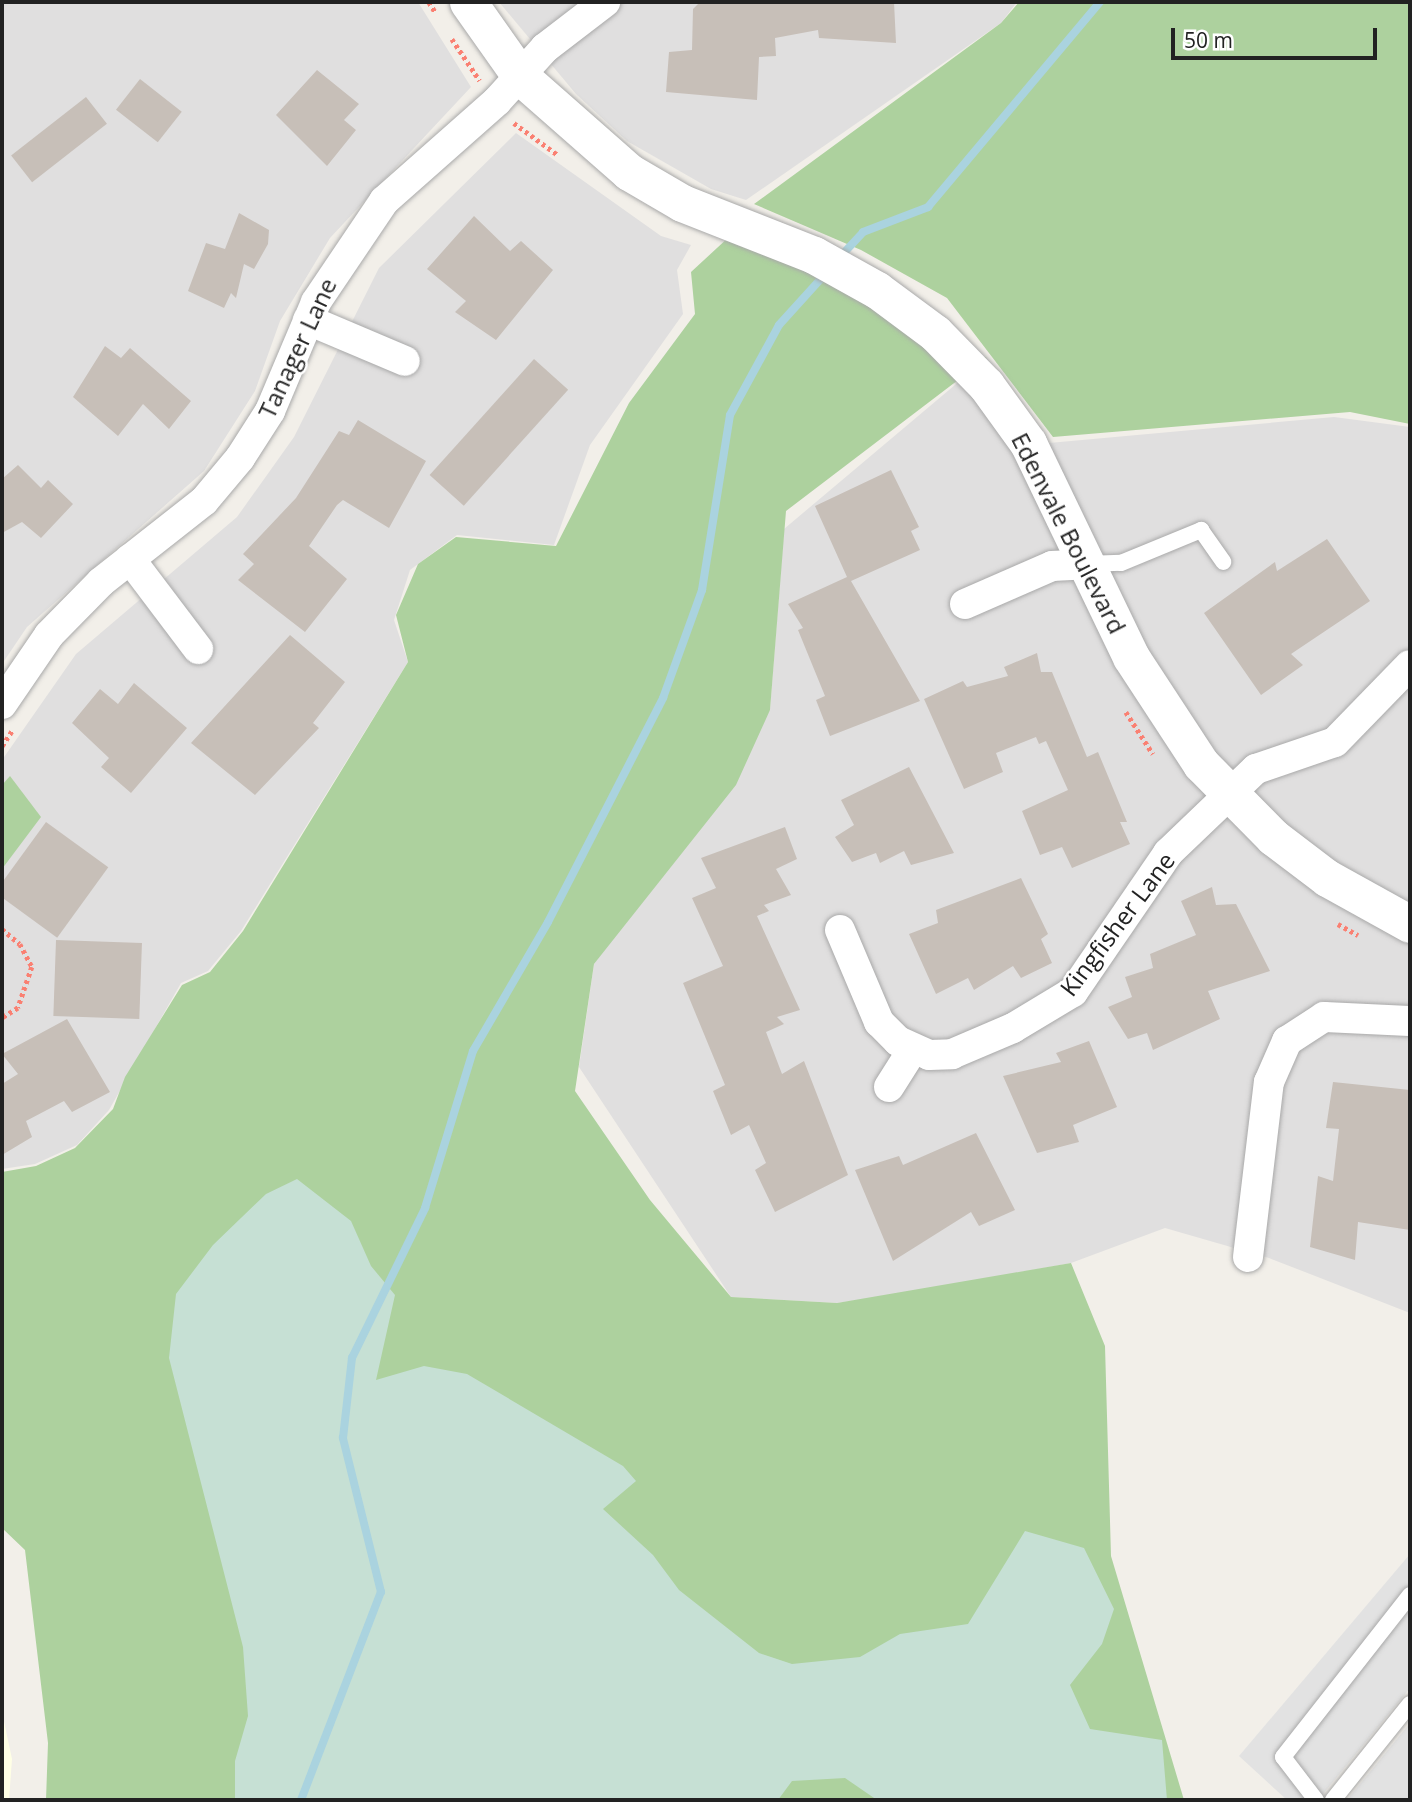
<!DOCTYPE html>
<html>
<head>
<meta charset="utf-8">
<style>
	body { margin:0 }
	#map { position:relative; width:1412px; height:1802px; overflow:hidden; background:#f2efe9; font-family:"Open Sans",sans-serif }
	div>[style] { position:absolute }
	[style*='--x'] { left:calc(var(--x)*1px); top:calc(var(--y)*1px); width:calc(var(--w)*1px); rotate:calc(var(--a)*1deg) }
	.residential>* { inset:0; background:#e0dfdf }
	.education>* { inset:0; background:#ffffe5 }
	.forest>* { inset:0; background:#add19e }
	.wetland>* { inset:0; background:#c6e0d4 }
	.parking>* { inset:0; background:#e2e2e2 }
	.stream>* { height:8px; margin:-4px; padding:0 4px; transform-origin:4px; border-radius:4px; background:#aad3df }
	.building>* { inset:0; background:#c7bfb8; transform-origin:0 0 }
	.path>* { height:4.5px; margin-top:-2.25px; transform-origin:0; background:repeating-linear-gradient(90deg,#fa8072 0 3.5px,transparent 0 7px) }
	.roads { filter:drop-shadow(0 0 2px #a9a9a9) drop-shadow(0 0 2px #a9a9a9) }
	.service>* { height:16px; margin:-8px; padding:0 8px; transform-origin:8px; border-radius:8px; background:#fff }
	.minor>* { height:30px; margin:-15px; padding:0 15px; transform-origin:15px; border-radius:15px; background:#fff }
	.tertiary>* { height:37px; margin:-18.5px; padding:0 18.5px; transform-origin:18.5px; border-radius:18.5px; background:#fff }
	span { translate:-50% -50%; white-space:nowrap; text-align:center; line-height:1.15; -webkit-text-stroke:5px #fff; paint-order:stroke }
	.street-label { font-size:24px; color:#222 }
	.frame { position:absolute; inset:0; border:4px solid #222; pointer-events:none }
	.scale { position:absolute; left:1171px; top:28px; width:206px; height:32px; box-sizing:border-box; border:4px solid #222; border-top:0; padding-left:9px; font-size:21px; line-height:24px; white-space:nowrap; color:#222; -webkit-text-stroke:5px #fff; paint-order:stroke }
</style>
</head>
<body>
<div id="map">
	<div class="residential">
		<div style="clip-path:polygon(2px 2px,418px 2px,471px 87px,330px 238px,280px 321px,255px 391px,204px 471px,27px 627px,2px 664px)"></div>
		<div style="clip-path:polygon(499px 2px,1017px 2px,1001px 23px,746px 200px,711px 189px,627px 141px,576px 94px)"></div>
		<div style="clip-path:polygon(516px 133px,661px 236px,691px 245px,677px 270px,683px 314px,590px 445px,554px 545px,457px 535px,410px 570px,394px 620px,408px 662px,241px 931px,208px 971px,181px 983px,109px 1110px,77px 1145px,35px 1164px,2px 1169px,2px 760px,76px 654px,237px 517px,294px 437px,379px 268px)"></div>
		<div style="clip-path:polygon(987px 358px,1049px 443px,1334px 417px,1410px 427px,1410px 1313px,1269px 1258px,1165px 1228px,1071px 1263px,895px 1295px,837px 1303px,731px 1297px,579px 1067px,594px 964px,770px 710px,784px 529px)"></div>
	</div>
	<div class="education">
		<div style="clip-path:polygon(2px 1712px,12px 1759px,9px 1800px,2px 1800px)"></div>
	</div>
	<div class="forest">
		<div style="clip-path:polygon(1019px 2px,1410px 2px,1410px 424px,1350px 412px,1053px 437px,947px 298px,861px 250px,754px 204px,1001px 23px)"></div>
		<div style="clip-path:polygon(730px 236px,987px 358px,786px 511px,770px 710px,736px 785px,594px 964px,575px 1091px,650px 1200px,731px 1297px,837px 1303px,1071px 1263px,1105px 1346px,1111px 1556px,1184px 1800px,46px 1800px,48px 1743px,25px 1550px,2px 1528px,2px 1172px,36px 1166px,75px 1148px,113px 1109px,125px 1077px,182px 985px,210px 972px,243px 931px,408px 662px,396px 615px,418px 564px,456px 537px,556px 546px,629px 403px,695px 314px,691px 272px)"></div>
		<div style="clip-path:polygon(10px 776px,41px 817px,2px 869px,2px 785px)"></div>
	</div>
	<div class="wetland">
		<div style="clip-path:polygon(297px 1179px,351px 1221px,371px 1266px,395px 1295px,376px 1380px,424px 1366px,467px 1374px,623px 1466px,636px 1481px,603px 1509px,653px 1555px,679px 1590px,759px 1653px,792px 1664px,860px 1657px,900px 1634px,968px 1624px,1025px 1531px,1084px 1548px,1114px 1609px,1102px 1644px,1070px 1685px,1090px 1729px,1162px 1740px,1167px 1800px,877px 1800px,845px 1778px,792px 1781px,778px 1800px,235px 1800px,235px 1761px,248px 1716px,243px 1647px,169px 1358px,176px 1294px,213px 1245px,266px 1194px)"></div>
	</div>
	<div class="parking">
		<div style="clip-path:polygon(1410px 1554px,1410px 1688px,1318px 1800px,1287px 1800px,1239px 1756px)"></div>
		<div style="clip-path:polygon(1410px 1723px,1410px 1800px,1347px 1800px)"></div>
	</div>
	<div class="stream">
		<div style="--x:840;--y:257;--w:34;--a:-47"></div>
		<div style="--x:863;--y:232;--w:70;--a:-21"></div>
		<div style="--x:928;--y:207;--w:268;--a:-50"></div>
		<div style="--x:301;--y:1800;--w:223;--a:-69"></div>
		<div style="--x:381;--y:1592;--w:159;--a:-103.9"></div>
		<div style="--x:343;--y:1438;--w:81;--a:-83.6"></div>
		<div style="--x:352;--y:1358;--w:167;--a:-64"></div>
		<div style="--x:425;--y:1208;--w:164;--a:-73"></div>
		<div style="--x:473;--y:1051;--w:149;--a:-59.8"></div>
		<div style="--x:548;--y:922;--w:252;--a:-62.8"></div>
		<div style="--x:663;--y:698;--w:115;--a:-70.1"></div>
		<div style="--x:702;--y:590;--w:177;--a:-80.9"></div>
		<div style="--x:730;--y:415;--w:102;--a:-61.4"></div>
		<div style="--x:779;--y:325;--w:72;--a:-47.8"></div>
	</div>
	<div class="building">
		<div style="clip-path:polygon(700px 2px,894px 2px,896px 43px,819px 38px,818px 30px,775px 38px,776px 56px,759px 57px,757px 100px,666px 92px,669px 52px,692px 50px,693px 9px)"></div>
		<div style="clip-path:polygon(317px 70px,359px 104px,344px 120px,356px 130px,327px 166px,276px 115px)"></div>
		<div style="left:140px;top:79px;width:53px;height:39px;rotate:38deg"></div>
		<div style="left:86px;top:97px;width:34px;height:95px;rotate:52deg"></div>
		<div style="clip-path:polygon(239px 213px,269px 230px,268px 244px,254px 269px,244px 264px,236px 298px,231px 293px,224px 308px,188px 291px,206px 243px,225px 249px)"></div>
		<div style="clip-path:polygon(474px 216px,510px 251px,521px 241px,553px 270px,496px 340px,455px 312px,466px 301px,427px 269px)"></div>
		<div style="clip-path:polygon(105px 346px,121px 358px,130px 348px,191px 401px,169px 429px,143px 404px,118px 436px,73px 397px)"></div>
		<div style="left:534px;top:359px;width:46px;height:156px;rotate:42deg"></div>
		<div style="clip-path:polygon(358px 420px,426px 461px,389px 528px,343px 500px,337px 505px,309px 546px,347px 579px,305px 632px,238px 580px,254px 564px,243px 554px,296px 498px,339px 431px,349px 435px)"></div>
		<div style="clip-path:polygon(18px 465px,41px 488px,48px 480px,73px 504px,41px 538px,22px 522px,2px 533px,2px 479px)"></div>
		<div style="clip-path:polygon(891px 470px,919px 527px,911px 531px,920px 550px,851px 581px,920px 701px,830px 736px,816px 700px,825px 696px,798px 630px,803px 628px,788px 604px,847px 577px,815px 506px)"></div>
		<div style="clip-path:polygon(1327px 539px,1370px 601px,1291px 654px,1303px 665px,1261px 695px,1204px 613px,1275px 562px,1277px 571px)"></div>
		<div style="clip-path:polygon(290px 635px,345px 682px,313px 723px,319px 728px,255px 795px,191px 743px)"></div>
		<div style="clip-path:polygon(1037px 653px,1041px 672px,1052px 672px,1087px 757px,1098px 752px,1127px 822px,1120px 822px,1130px 844px,1072px 868px,1062px 847px,1040px 855px,1022px 811px,1068px 790px,1046px 741px,1039px 744px,1036px 737px,996px 753px,1003px 772px,964px 789px,924px 699px,963px 681px,967px 687px,1008px 676px,1004px 667px)"></div>
		<div style="clip-path:polygon(134px 683px,187px 728px,131px 793px,101px 767px,109px 758px,72px 723px,100px 689px,118px 704px)"></div>
		<div style="clip-path:polygon(909px 767px,954px 853px,911px 865px,904px 851px,880px 863px,876px 853px,852px 862px,835px 837px,854px 825px,841px 800px)"></div>
		<div style="left:46px;top:822px;width:77px;height:87px;rotate:36deg"></div>
		<div style="clip-path:polygon(785px 827px,797px 859px,776px 869px,791px 895px,764px 905px,769px 911px,757px 916px,800px 1010px,777px 1017px,784px 1024px,766px 1032px,782px 1074px,804px 1061px,848px 1175px,775px 1212px,755px 1170px,766px 1163px,749px 1125px,731px 1135px,713px 1091px,725px 1085px,683px 983px,723px 966px,692px 898px,716px 888px,701px 858px)"></div>
		<div style="clip-path:polygon(1021px 878px,1048px 934px,1041px 939px,1052px 963px,1021px 978px,1013px 966px,974px 990px,968px 978px,936px 994px,909px 934px,938px 923px,936px 910px)"></div>
		<div style="clip-path:polygon(1212px 887px,1216px 905px,1236px 904px,1270px 971px,1208px 991px,1220px 1019px,1153px 1050px,1147px 1033px,1128px 1039px,1108px 1007px,1132px 997px,1125px 977px,1153px 968px,1150px 954px,1196px 935px,1181px 901px)"></div>
		<div style="left:56px;top:940px;width:86px;height:76px;rotate:2deg"></div>
		<div style="clip-path:polygon(67px 1019px,110px 1092px,72px 1112px,64px 1101px,26px 1121px,32px 1137px,2px 1155px,2px 1084px,18px 1074px,2px 1054px)"></div>
		<div style="clip-path:polygon(1089px 1041px,1117px 1107px,1073px 1125px,1079px 1142px,1037px 1153px,1003px 1076px,1061px 1062px,1056px 1053px)"></div>
		<div style="clip-path:polygon(1333px 1082px,1410px 1090px,1410px 1230px,1358px 1222px,1355px 1260px,1310px 1247px,1318px 1176px,1333px 1181px,1339px 1129px,1326px 1128px)"></div>
		<div style="clip-path:polygon(976px 1133px,1015px 1210px,979px 1226px,971px 1212px,893px 1261px,855px 1170px,899px 1156px,903px 1165px)"></div>
	</div>
	<div class="path">
		<div style="--x:429;--y:2;--w:13;--a:58"></div>
		<div style="--x:452;--y:39;--w:50;--a:56.3"></div>
		<div style="--x:514;--y:123;--w:54;--a:36"></div>
		<div style="--x:1126;--y:712;--w:50;--a:57.3"></div>
		<div style="--x:2;--y:746;--w:20;--a:-57"></div>
		<div style="--x:1338;--y:924;--w:23;--a:29"></div>
		<div style="--x:2;--y:929;--w:23;--a:40"></div>
		<div style="--x:20;--y:944;--w:26;--a:62"></div>
		<div style="--x:32;--y:967;--w:43;--a:108.9"></div>
		<div style="--x:18;--y:1008;--w:19;--a:148"></div>
	</div>
	<div class="roads">
		<div class="service">
			<div style="--x:1086;--y:564;--w:35;--a:-2"></div>
			<div style="--x:1121;--y:563;--w:87;--a:-22.4"></div>
			<div style="--x:1201;--y:530;--w:39;--a:55"></div>
			<div style="--x:1316;--y:1800;--w:54;--a:-127.5"></div>
			<div style="--x:1283;--y:1757;--w:206;--a:-51.9"></div>
			<div style="--x:1333;--y:1800;--w:123;--a:-51.3"></div>
		</div>
		<div class="minor">
			<div style="--x:308;--y:320;--w:105;--a:22.9"></div>
			<div style="--x:130;--y:559;--w:113;--a:52.9"></div>
			<div style="--x:965;--y:604;--w:95;--a:-23.6"></div>
			<div style="--x:1052;--y:566;--w:34;--a:-3"></div>
			<div style="--x:2;--y:704;--w:83;--a:-55.7"></div>
			<div style="--x:49;--y:635;--w:74;--a:-45.5"></div>
			<div style="--x:101;--y:582;--w:131;--a:-38.2"></div>
			<div style="--x:204;--y:501;--w:56;--a:-50.1"></div>
			<div style="--x:240;--y:458;--w:56;--a:-57.4"></div>
			<div style="--x:270;--y:411;--w:118;--a:-67.1"></div>
			<div style="--x:316;--y:302;--w:122;--a:-56"></div>
			<div style="--x:384;--y:201;--w:151;--a:-41.5"></div>
			<div style="--x:497;--y:101;--w:72;--a:-47.8"></div>
			<div style="--x:545;--y:48;--w:76;--a:-37.5"></div>
			<div style="--x:840;--y:930;--w:100;--a:67"></div>
			<div style="--x:879;--y:1022;--w:27;--a:45"></div>
			<div style="--x:898;--y:1041;--w:34;--a:24"></div>
			<div style="--x:929;--y:1055;--w:23;--a:-2"></div>
			<div style="--x:952;--y:1054;--w:66;--a:-23.1"></div>
			<div style="--x:1013;--y:1028;--w:70;--a:-31"></div>
			<div style="--x:1073;--y:992;--w:168;--a:-55.6"></div>
			<div style="--x:1168;--y:853;--w:122;--a:-43.7"></div>
			<div style="--x:1256;--y:769;--w:83;--a:-18.9"></div>
			<div style="--x:1335;--y:742;--w:107;--a:-45.8"></div>
			<div style="--x:889;--y:1087;--w:45;--a:-57.7"></div>
			<div style="--x:1248;--y:1257;--w:176;--a:-83.2"></div>
			<div style="--x:1269;--y:1082;--w:45;--a:-66.3"></div>
			<div style="--x:1287;--y:1041;--w:44;--a:-33"></div>
			<div style="--x:1324;--y:1017;--w:86;--a:2.7"></div>
		</div>
		<div class="tertiary">
			<div style="--x:468;--y:2;--w:92;--a:54.8"></div>
			<div style="--x:521;--y:77;--w:144;--a:41.3"></div>
			<div style="--x:629;--y:172;--w:61;--a:30.3"></div>
			<div style="--x:682;--y:203;--w:142;--a:21.5"></div>
			<div style="--x:814;--y:255;--w:72;--a:29.1"></div>
			<div style="--x:877;--y:290;--w:72;--a:36.6"></div>
			<div style="--x:935;--y:333;--w:73;--a:45.6"></div>
			<div style="--x:986;--y:385;--w:72;--a:54.1"></div>
			<div style="--x:1028;--y:443;--w:237;--a:64.3"></div>
			<div style="--x:1131;--y:657;--w:128;--a:56.8"></div>
			<div style="--x:1201;--y:764;--w:103;--a:45.4"></div>
			<div style="--x:1273;--y:837;--w:68;--a:37.2"></div>
			<div style="--x:1327;--y:878;--w:95;--a:29"></div>
		</div>
	</div>
	<div class="street-label">
		<span style="left:297px;top:348px;rotate:-65deg">Tanager Lane</span>
		<span style="left:1069px;top:533px;rotate:63deg">Edenvale Boulevard</span>
		<span style="left:1117px;top:924px;rotate:-53deg">Kingfisher Lane</span>
	</div>
	<div class="frame"></div>
	<div class="scale">50 m</div>
</div>
</body>
</html>
